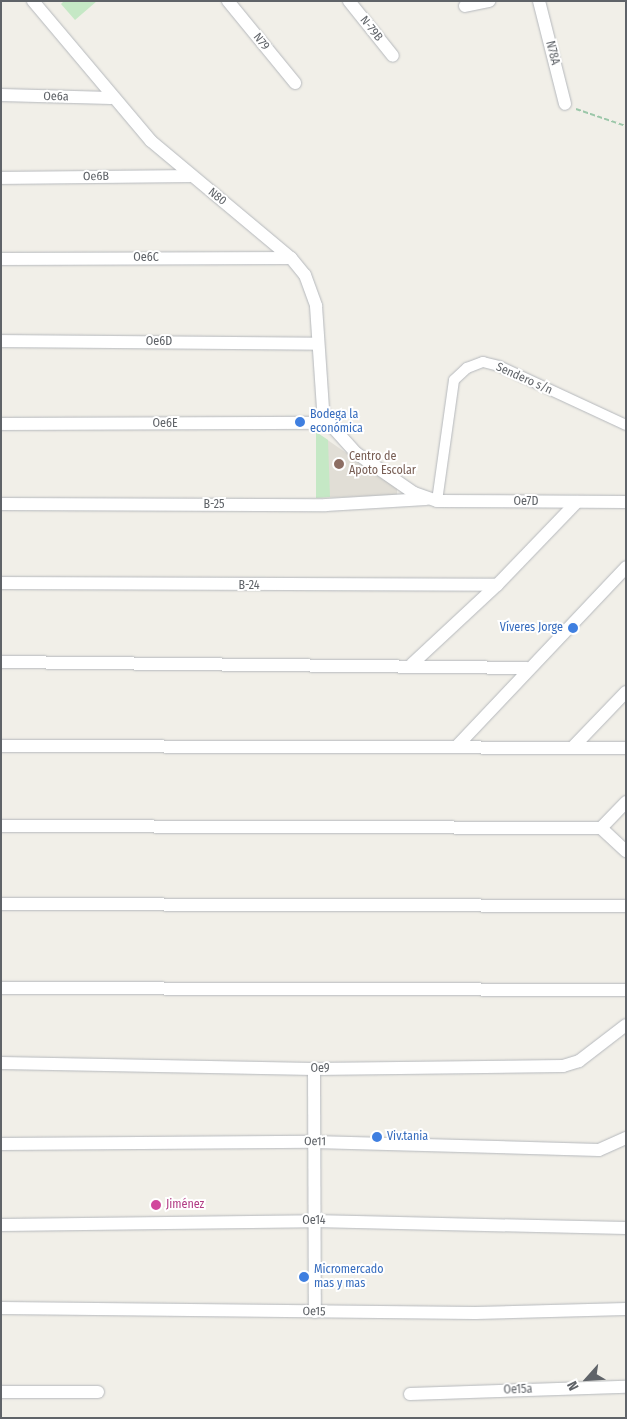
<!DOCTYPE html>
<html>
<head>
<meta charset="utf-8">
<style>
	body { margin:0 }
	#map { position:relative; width:627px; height:1419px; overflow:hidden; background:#f1efe8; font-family:"Fira Sans Condensed",sans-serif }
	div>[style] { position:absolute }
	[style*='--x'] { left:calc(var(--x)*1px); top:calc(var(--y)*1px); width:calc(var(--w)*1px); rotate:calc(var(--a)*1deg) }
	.education>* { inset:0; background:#e1ded6 }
	.green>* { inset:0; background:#c5e8c5 }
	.path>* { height:2px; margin-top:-1px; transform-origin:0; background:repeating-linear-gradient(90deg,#9cc7a9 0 5px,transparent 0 7.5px) }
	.roads { filter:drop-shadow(0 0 1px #b5b8bc) drop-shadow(0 0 1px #b5b8bc) }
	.pedestrian>* { height:10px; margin:-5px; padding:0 5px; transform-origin:5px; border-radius:5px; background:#fff }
	.minor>* { height:12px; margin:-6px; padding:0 6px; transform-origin:6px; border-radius:6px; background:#fff }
	.dots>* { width:14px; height:14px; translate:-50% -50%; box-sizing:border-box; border:2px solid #fff; border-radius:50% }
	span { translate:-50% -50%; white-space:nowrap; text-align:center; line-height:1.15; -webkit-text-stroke:4px #fff; paint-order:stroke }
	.street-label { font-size:12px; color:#5f6368 }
	.shop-label { font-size:12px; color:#366cbe }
	.left { translate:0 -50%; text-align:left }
	.right { translate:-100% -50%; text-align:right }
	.education-label { font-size:12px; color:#785e54 }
	.hotel-label { font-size:12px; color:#b23c85 }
	.frame { position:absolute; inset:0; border:2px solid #5f6368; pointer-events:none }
	.north { position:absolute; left:562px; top:1354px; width:50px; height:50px; -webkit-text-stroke:4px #fff; paint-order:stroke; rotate:244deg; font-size:14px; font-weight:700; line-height:20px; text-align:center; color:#5f6368 }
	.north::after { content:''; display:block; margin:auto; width:18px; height:22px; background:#5f6368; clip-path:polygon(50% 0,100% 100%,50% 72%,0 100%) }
</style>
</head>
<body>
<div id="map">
	<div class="education">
		<div style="clip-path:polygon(316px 432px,397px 488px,397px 495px,316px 498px)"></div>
	</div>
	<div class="green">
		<div style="clip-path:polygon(64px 1px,97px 1px,75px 20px,61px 4px)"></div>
		<div style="clip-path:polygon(316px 432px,328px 440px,330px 497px,316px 498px)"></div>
	</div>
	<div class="path">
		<div style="--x:576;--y:109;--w:53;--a:18.8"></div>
	</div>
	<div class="roads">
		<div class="pedestrian">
			<div style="--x:437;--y:501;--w:122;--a:-82"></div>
			<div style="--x:454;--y:380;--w:18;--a:-43"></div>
			<div style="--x:467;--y:368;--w:17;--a:-21"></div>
			<div style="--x:483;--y:362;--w:16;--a:14"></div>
			<div style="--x:499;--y:366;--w:140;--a:24.9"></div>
		</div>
		<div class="minor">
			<div style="--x:33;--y:1;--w:183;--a:49.9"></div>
			<div style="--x:151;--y:141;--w:182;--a:39.9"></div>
			<div style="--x:291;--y:258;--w:22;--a:51"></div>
			<div style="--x:305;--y:275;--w:33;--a:70"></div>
			<div style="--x:316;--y:306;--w:104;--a:86.1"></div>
			<div style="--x:323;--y:410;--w:14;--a:65"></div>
			<div style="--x:329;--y:423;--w:40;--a:48"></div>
			<div style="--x:356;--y:453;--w:70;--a:34.6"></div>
			<div style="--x:414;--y:493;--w:24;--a:19"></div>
			<div style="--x:437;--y:501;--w:189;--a:0.3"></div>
			<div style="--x:228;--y:1;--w:106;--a:50.7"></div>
			<div style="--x:349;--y:1;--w:70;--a:51.3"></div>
			<div style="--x:539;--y:1;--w:106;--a:75.8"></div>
			<div style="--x:465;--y:6;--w:25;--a:-12"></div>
			<div style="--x:1;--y:95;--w:110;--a:1.6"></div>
			<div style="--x:1;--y:178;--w:189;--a:-0.6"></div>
			<div style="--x:1;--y:259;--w:290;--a:-0.2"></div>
			<div style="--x:1;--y:341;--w:315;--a:0.5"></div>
			<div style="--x:1;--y:424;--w:328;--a:-0.2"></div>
			<div style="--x:1;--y:504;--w:325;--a:0.2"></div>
			<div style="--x:326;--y:505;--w:100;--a:-3.4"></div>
			<div style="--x:1;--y:583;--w:496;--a:0.2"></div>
			<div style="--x:1;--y:662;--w:526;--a:0.65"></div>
			<div style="--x:412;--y:664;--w:116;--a:-42.9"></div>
			<div style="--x:497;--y:585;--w:115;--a:-46.1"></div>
			<div style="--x:1;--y:746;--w:625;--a:0.18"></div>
			<div style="--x:457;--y:746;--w:246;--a:-46.6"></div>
			<div style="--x:574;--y:746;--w:75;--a:-46.1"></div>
			<div style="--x:1;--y:826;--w:600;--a:0.19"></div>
			<div style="--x:601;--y:828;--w:34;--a:43"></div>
			<div style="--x:601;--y:828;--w:36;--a:-46"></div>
			<div style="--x:1;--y:904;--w:625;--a:0.18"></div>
			<div style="--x:1;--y:988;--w:625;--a:0.18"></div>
			<div style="--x:1;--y:1063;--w:313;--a:1.1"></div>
			<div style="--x:314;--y:1069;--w:249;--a:-0.7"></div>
			<div style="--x:563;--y:1066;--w:17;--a:-17"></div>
			<div style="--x:579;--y:1061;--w:59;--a:-37.5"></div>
			<div style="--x:314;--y:1069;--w:243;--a:89.8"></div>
			<div style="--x:1;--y:1144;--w:313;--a:-0.4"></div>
			<div style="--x:314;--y:1142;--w:285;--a:1.6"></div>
			<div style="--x:599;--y:1150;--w:30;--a:-24"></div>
			<div style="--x:1;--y:1225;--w:312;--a:-0.7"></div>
			<div style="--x:313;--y:1221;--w:313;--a:1.3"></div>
			<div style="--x:1;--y:1308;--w:474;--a:0.6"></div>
			<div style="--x:475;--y:1313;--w:151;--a:-1.5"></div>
			<div style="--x:1;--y:1392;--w:97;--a:0"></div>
			<div style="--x:410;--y:1394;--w:216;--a:-1.9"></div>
		</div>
	</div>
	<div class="dots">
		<div style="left:300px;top:422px;background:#3f7fe0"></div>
		<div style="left:339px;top:464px;background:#8d6e63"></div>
		<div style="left:573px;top:628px;background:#3f7fe0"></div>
		<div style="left:377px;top:1137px;background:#3f7fe0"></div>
		<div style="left:156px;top:1205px;background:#d1479c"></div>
		<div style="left:304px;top:1277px;background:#3f7fe0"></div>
	</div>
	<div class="street-label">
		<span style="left:371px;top:29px;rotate:51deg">N-79B</span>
		<span style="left:261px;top:42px;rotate:51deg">N79</span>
		<span style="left:552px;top:53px;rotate:76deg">N78A</span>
		<span style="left:56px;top:97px;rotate:1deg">Oe6a</span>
		<span style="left:96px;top:177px;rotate:-1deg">Oe6B</span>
		<span style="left:217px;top:197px;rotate:39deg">N80</span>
		<span style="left:146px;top:258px">Oe6C</span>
		<span style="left:159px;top:342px">Oe6D</span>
		<span style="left:524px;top:379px;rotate:24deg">Sendero s/n</span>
		<span style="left:165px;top:424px">Oe6E</span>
		<span style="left:526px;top:502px">Oe7D</span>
		<span style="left:214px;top:505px">B-25</span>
		<span style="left:249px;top:586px">B-24</span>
		<span style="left:320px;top:1069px">Oe9</span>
		<span style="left:315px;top:1142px;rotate:1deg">Oe11</span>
		<span style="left:314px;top:1221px">Oe14</span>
		<span style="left:314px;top:1312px;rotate:1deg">Oe15</span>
		<span style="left:518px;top:1390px;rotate:-2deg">Oe15a</span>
	</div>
	<div class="shop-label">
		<span class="left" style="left:310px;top:422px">Bodega la<br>económica</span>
		<span class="right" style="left:563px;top:628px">Víveres Jorge</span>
		<span class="left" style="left:387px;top:1137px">Viv.tania</span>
		<span class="left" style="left:314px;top:1277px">Micromercado<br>mas y mas</span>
	</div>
	<div class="education-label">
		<span class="left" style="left:349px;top:464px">Centro de<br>Apoto Escolar</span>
	</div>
	<div class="hotel-label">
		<span class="left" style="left:166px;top:1205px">Jiménez</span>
	</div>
	<div class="frame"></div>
	<div class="north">N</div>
</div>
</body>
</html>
